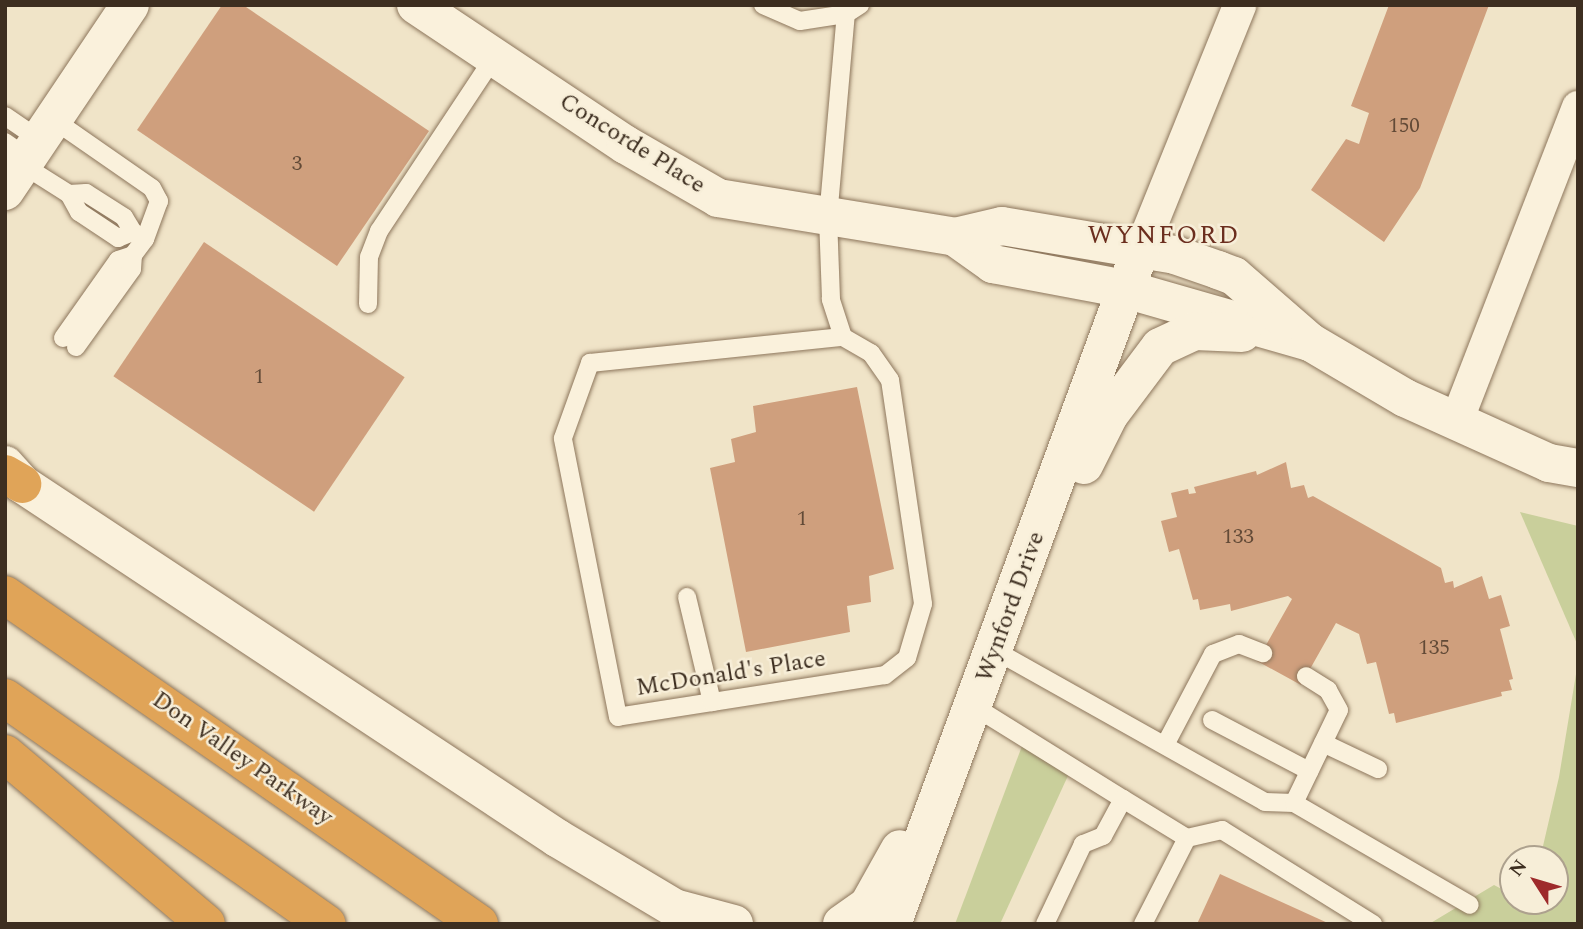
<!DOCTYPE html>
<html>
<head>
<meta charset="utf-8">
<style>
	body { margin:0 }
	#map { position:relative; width:1583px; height:929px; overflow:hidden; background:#f0e4c8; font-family:Spectral,serif }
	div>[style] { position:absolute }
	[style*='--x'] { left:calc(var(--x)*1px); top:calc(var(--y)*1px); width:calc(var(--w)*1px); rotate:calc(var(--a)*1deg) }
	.green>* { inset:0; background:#c9cf9b }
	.building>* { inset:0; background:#cf9f7d; transform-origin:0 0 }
	.roads { filter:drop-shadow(0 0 2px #8d765c) drop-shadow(0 0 2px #8d765c) }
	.lane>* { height:18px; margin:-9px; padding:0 9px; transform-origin:9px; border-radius:9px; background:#faf1dc }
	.street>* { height:33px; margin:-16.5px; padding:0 16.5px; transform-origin:16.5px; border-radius:16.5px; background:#faf1dc }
	.secondary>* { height:38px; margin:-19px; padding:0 19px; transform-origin:19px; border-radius:19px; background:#faf1dc }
	.highway>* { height:38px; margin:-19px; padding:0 19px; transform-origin:19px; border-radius:19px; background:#e0a458 }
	span { translate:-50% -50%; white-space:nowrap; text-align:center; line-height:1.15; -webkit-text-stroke:5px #f7eed8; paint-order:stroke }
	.number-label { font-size:21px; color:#624a37 }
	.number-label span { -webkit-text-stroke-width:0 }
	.street-label { font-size:24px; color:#3d2e20 }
	.neighbourhood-label { font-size:26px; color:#6b2e1e; letter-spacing:2px }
	.frame { position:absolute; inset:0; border:7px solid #3d2e20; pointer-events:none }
	.north { position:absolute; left:1499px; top:845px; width:70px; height:70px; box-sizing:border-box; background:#f7eed8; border:2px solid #ada18e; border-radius:50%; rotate:307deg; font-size:19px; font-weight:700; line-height:28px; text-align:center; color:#3d2e20 }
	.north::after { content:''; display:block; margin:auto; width:24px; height:32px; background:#9e2a2b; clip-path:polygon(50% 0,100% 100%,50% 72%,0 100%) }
</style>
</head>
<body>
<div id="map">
	<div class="green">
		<div style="clip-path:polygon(1520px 512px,1578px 526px,1578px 646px)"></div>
		<div style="clip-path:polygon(1578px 662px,1578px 924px,1429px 924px,1494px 885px,1513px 895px,1513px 901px,1555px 901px,1555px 859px,1540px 859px,1559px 777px)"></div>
		<div style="clip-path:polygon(1025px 738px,1072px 767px,1000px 924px,955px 924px)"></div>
	</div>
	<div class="building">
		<div style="clip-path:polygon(222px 5px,243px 5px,429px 131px,337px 266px,137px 130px)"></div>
		<div style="clip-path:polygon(1389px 5px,1489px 5px,1420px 188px,1384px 242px,1311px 190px,1346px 139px,1359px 144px,1369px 113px,1351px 106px)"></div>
		<div style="left:204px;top:242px;width:242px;height:162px;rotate:34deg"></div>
		<div style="clip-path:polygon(857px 387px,894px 569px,869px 576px,871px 602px,847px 606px,850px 632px,746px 652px,710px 468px,735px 462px,731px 439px,756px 432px,753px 406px)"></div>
		<div style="clip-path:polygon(1286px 462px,1291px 488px,1304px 485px,1308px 498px,1313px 496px,1441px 568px,1445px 583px,1453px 581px,1454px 588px,1482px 576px,1489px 599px,1501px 595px,1510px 626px,1500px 629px,1513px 679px,1509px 680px,1512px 690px,1501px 692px,1502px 696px,1396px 723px,1394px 713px,1389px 714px,1376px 662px,1367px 664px,1359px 634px,1336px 623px,1301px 685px,1257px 661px,1292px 599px,1288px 596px,1231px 611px,1230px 604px,1200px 610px,1198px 599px,1193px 600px,1179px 549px,1169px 552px,1161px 521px,1177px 517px,1171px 493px,1188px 489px,1189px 494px,1196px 493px,1194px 487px,1256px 471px,1257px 475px)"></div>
		<div style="clip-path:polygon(1220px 874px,1330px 924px,1197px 924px)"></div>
	</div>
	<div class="roads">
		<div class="lane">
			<div style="--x:763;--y:5;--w:40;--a:23.4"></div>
			<div style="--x:800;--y:21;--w:47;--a:-8.7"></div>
			<div style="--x:846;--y:14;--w:17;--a:-33"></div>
			<div style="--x:5;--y:116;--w:42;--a:34.4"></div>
			<div style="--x:54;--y:120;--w:119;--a:34.8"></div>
			<div style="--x:152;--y:188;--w:15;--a:62"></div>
			<div style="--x:159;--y:201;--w:40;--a:110.2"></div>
			<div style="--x:145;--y:239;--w:14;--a:-150"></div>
			<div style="--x:133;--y:232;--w:17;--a:-121"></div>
			<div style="--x:124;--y:217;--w:45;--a:-147.7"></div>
			<div style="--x:86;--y:193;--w:17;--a:177"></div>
			<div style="--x:5;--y:142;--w:28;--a:35"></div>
			<div style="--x:23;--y:165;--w:54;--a:32.2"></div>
			<div style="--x:69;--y:194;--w:21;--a:61"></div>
			<div style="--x:79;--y:212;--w:47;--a:33.7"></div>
			<div style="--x:118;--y:238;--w:16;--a:-22"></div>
			<div style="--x:368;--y:304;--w:47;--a:-88.8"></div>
			<div style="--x:369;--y:257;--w:28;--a:-69"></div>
			<div style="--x:379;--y:231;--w:210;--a:-56.5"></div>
			<div style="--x:843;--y:337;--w:32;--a:30"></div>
			<div style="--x:871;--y:353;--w:33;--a:55"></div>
			<div style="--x:890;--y:380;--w:226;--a:81.6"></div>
			<div style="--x:923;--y:604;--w:56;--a:106.5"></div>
			<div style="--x:907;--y:658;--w:28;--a:142"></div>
			<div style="--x:885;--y:675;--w:270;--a:171.1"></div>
			<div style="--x:618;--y:717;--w:284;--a:-101.2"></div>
			<div style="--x:563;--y:438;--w:80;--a:-70.2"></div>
			<div style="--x:590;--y:363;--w:254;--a:-5.9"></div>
			<div style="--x:843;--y:337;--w:40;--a:-108"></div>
			<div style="--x:831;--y:299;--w:81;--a:-92.1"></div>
			<div style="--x:828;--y:218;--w:205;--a:-85"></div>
			<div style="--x:63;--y:338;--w:95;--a:-54.8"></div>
			<div style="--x:118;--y:260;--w:16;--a:-18"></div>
			<div style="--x:76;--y:347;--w:96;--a:-54.3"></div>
			<div style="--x:132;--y:269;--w:14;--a:-86"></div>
			<div style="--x:133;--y:255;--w:20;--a:-53"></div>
			<div style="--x:687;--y:597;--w:108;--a:76.6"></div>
			<div style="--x:996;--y:651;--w:308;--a:29.3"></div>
			<div style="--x:1265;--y:802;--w:29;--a:2"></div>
			<div style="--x:1294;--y:803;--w:203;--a:30.1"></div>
			<div style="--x:975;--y:707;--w:174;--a:31.9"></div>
			<div style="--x:1123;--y:799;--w:42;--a:118.4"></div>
			<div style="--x:1103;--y:836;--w:22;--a:158"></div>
			<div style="--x:1083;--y:844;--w:89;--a:115.4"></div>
			<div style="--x:1212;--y:720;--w:110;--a:27.7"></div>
			<div style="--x:1323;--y:743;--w:61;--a:25.3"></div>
			<div style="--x:1165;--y:745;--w:103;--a:-62.2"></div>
			<div style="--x:1213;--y:654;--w:28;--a:-21"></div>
			<div style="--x:1239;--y:644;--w:26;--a:21"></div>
			<div style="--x:1123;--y:799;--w:75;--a:31.4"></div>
			<div style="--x:1187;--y:838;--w:97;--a:117.1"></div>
			<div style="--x:1294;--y:803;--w:103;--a:-64.2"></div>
			<div style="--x:1339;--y:710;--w:23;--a:-119"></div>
			<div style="--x:1328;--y:690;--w:26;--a:-148"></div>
			<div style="--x:1187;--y:838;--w:36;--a:-13"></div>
			<div style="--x:1222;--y:830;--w:178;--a:31.9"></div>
		</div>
		<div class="street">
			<div style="--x:1141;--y:248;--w:262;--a:-68"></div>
			<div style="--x:1456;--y:421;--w:337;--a:-68.8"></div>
		</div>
		<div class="secondary">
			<div style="--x:416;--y:5;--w:252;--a:33.7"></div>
			<div style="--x:626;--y:145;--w:106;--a:29.9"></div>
			<div style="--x:718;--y:198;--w:240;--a:9.3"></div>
			<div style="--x:955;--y:237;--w:47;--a:35.4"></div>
			<div style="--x:993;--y:264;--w:134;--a:10.7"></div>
			<div style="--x:1125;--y:289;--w:192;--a:16"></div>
			<div style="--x:5;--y:191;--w:224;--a:-56.1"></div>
			<div style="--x:955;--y:237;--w:48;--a:-13.2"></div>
			<div style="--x:1002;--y:226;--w:175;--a:9.5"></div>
			<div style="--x:1175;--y:255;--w:46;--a:19.2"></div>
			<div style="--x:1218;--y:270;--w:17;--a:21"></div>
			<div style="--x:1234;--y:276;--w:101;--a:41"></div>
			<div style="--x:1310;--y:342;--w:110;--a:30.5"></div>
			<div style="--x:1405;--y:398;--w:158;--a:24.3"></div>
			<div style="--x:1549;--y:463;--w:29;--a:10"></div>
			<div style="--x:5;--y:465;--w:25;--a:48"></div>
			<div style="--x:22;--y:484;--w:642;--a:33.49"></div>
			<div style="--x:557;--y:838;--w:168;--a:30.8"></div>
			<div style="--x:1084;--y:465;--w:56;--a:-63.4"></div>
			<div style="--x:1109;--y:415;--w:85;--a:-53.1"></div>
			<div style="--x:1160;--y:347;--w:38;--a:-25"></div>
			<div style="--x:1195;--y:331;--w:47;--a:2.4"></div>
			<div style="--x:678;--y:909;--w:58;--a:15"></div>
			<div style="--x:842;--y:924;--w:32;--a:-35"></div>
			<div style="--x:868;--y:906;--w:65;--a:-60.7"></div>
			<div style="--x:892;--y:924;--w:720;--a:-69.78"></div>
		</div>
		<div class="highway">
			<div style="--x:5;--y:474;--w:20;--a:30"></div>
			<div style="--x:5;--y:595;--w:577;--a:34.76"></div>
			<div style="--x:5;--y:698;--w:393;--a:35.1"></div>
			<div style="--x:5;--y:754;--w:263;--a:40.2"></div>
		</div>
	</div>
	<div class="number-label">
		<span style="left:1404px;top:126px">150</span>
		<span style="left:297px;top:164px">3</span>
		<span style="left:259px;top:377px">1</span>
		<span style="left:802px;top:519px">1</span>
		<span style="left:1238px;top:537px">133</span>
		<span style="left:1434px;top:648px">135</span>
	</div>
	<div class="street-label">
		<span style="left:632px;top:144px;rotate:32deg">Concorde Place</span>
		<span style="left:1011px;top:607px;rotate:-70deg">Wynford Drive</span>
		<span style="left:731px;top:674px;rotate:-9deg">McDonald's Place</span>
		<span style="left:242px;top:759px;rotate:35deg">Don Valley Parkway</span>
	</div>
	<div class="neighbourhood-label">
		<span style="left:1164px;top:236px">WYNFORD</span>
	</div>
	<div class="frame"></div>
	<div class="north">N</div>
</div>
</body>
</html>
